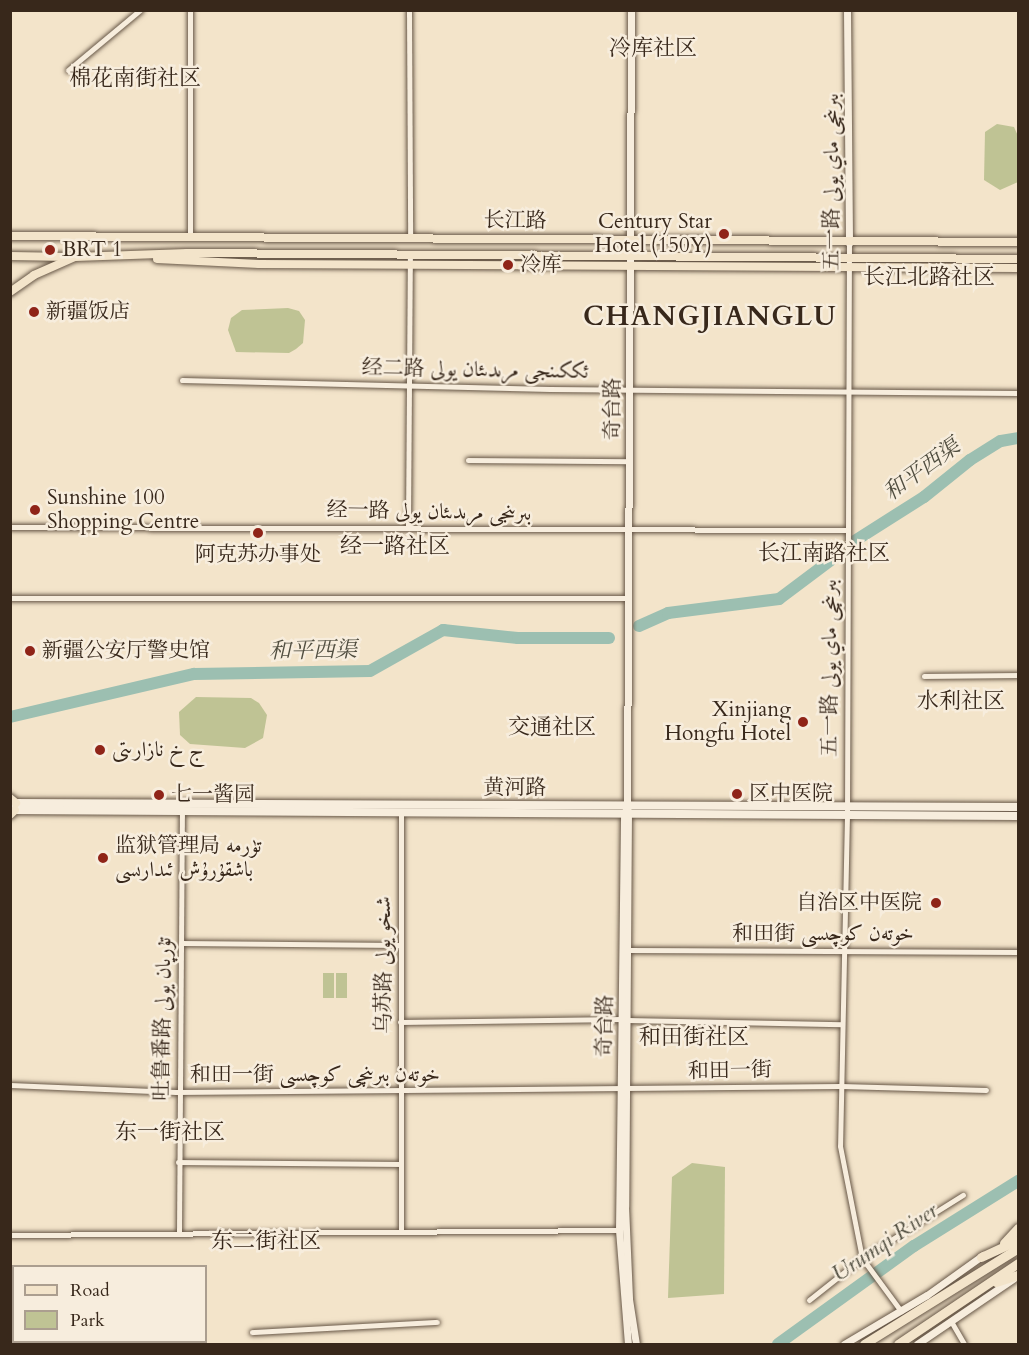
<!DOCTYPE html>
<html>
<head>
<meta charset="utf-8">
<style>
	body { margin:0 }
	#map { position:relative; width:1029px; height:1355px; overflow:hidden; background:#f3e4ca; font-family:Cardo,Amiri,"Noto Serif SC",serif }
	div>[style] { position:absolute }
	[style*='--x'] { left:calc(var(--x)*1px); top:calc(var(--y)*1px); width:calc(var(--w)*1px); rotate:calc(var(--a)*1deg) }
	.green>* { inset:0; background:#bfc394; transform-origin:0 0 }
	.river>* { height:12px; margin:-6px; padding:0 6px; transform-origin:6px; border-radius:6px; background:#9cbfb1 }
	.roads { filter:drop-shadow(0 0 2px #675747) drop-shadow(0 0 2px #675747) }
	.minor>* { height:5px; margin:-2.5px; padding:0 2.5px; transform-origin:2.5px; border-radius:2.5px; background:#f7eddd }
	.tertiary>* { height:7px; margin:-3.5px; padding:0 3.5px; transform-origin:3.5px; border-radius:3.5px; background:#f7eddd }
	.secondary>* { height:8px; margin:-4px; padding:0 4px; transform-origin:4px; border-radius:4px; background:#f7eddd }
	.primary>* { height:8px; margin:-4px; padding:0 4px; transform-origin:4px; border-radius:4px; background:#f3e4ca }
	.trunk>* { height:9px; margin:-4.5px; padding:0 4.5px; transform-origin:4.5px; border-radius:4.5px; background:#f3e4ca }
	.dots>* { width:16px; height:16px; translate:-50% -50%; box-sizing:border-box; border:3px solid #f7eddd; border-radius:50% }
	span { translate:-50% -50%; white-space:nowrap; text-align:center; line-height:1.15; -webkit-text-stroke:5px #f7eddd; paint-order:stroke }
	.street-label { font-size:21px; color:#38281b }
	.poi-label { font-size:21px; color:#38281b }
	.right { translate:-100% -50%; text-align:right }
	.left { translate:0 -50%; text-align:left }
	.neighbourhood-label { font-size:22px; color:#38281b }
	.water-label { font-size:22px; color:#514e40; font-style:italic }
	.district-label { font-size:27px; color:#38281b; font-weight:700; letter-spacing:1.5px }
	.frame { position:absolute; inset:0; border:12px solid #38281b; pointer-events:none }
	.legend { position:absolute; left:12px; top:1265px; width:195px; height:78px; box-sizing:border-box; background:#f7eddd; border:2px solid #ab9e8f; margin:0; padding:8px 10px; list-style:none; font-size:18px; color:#38281b }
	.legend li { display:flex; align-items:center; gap:12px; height:30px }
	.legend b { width:30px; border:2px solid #ab9e8f }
</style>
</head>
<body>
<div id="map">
	<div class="green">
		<div style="clip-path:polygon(997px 124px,1014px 127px,1018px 136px,1018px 182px,1000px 190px,984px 180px,985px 132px)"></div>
		<div style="clip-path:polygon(288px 308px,299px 311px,305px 320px,303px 343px,296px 349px,289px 353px,236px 352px,228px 330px,231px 318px,242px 310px)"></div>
		<div style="clip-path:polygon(196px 697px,251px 698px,259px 703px,267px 715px,263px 738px,245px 748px,190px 744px,180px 735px,179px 712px)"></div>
		<div style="left:323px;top:973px;width:11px;height:25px"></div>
		<div style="left:336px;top:973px;width:11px;height:25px"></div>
		<div style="clip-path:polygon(692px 1163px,725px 1167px,724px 1294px,668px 1298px,672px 1177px)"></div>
	</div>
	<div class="river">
		<div style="--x:853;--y:542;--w:84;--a:-32.4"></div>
		<div style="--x:924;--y:497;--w:59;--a:-38.8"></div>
		<div style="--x:970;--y:460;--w:36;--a:-32"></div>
		<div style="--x:1001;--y:441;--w:17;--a:-10"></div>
		<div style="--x:639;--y:626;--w:32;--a:-24"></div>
		<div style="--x:668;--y:613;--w:112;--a:-7.2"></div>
		<div style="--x:779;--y:599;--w:65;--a:-36.9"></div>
		<div style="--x:10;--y:717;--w:189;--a:-13.2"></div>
		<div style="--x:194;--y:674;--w:176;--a:-1"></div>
		<div style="--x:370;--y:671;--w:84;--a:-29.3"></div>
		<div style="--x:443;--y:630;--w:75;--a:6.1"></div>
		<div style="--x:518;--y:638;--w:91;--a:0"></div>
		<div style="--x:778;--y:1344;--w:168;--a:-35.8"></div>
		<div style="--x:914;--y:1246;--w:123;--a:-32"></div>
	</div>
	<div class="roads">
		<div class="minor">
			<div style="--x:190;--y:10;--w:228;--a:90"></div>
			<div style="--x:409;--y:10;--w:227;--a:89.7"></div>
			<div style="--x:68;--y:70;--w:94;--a:-39.8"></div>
			<div style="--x:849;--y:243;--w:572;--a:90.2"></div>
			<div style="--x:847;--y:815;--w:331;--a:91.2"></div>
			<div style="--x:840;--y:1146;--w:114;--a:78.9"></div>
			<div style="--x:862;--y:1258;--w:66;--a:53.7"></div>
			<div style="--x:182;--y:380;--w:368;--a:1.4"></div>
			<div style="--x:550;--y:389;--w:468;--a:0.5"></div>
			<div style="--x:468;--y:460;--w:161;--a:0.4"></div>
			<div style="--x:10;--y:527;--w:837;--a:0.21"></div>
			<div style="--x:408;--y:527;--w:274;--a:-89.6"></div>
			<div style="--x:10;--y:598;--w:618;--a:0"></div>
			<div style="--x:924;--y:676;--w:94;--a:-0.6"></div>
			<div style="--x:181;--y:943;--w:219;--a:0.5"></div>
			<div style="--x:628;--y:950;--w:390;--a:0.3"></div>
			<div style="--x:627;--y:1020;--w:215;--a:1.1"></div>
			<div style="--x:400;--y:1022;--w:221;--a:-0.8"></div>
			<div style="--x:10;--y:1085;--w:166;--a:2.4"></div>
			<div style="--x:176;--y:1092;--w:665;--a:-0.52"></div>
			<div style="--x:841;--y:1086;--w:145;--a:1.6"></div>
			<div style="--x:178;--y:1162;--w:222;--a:0.5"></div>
			<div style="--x:401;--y:1232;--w:421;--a:-90"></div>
			<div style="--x:179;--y:1234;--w:425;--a:-89.6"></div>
			<div style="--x:10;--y:1235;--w:609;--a:-0.47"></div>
			<div style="--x:809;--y:1300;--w:68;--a:-38.4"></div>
			<div style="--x:862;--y:1258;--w:119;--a:-32"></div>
			<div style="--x:952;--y:1323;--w:24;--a:60"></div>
			<div style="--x:252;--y:1332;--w:185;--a:-3.1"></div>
		</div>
		<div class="tertiary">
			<div style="--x:847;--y:10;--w:233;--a:89.5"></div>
			<div style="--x:628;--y:811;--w:395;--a:90.4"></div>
			<div style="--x:625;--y:1206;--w:93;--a:87.5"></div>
			<div style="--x:629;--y:1299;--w:46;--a:81.2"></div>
			<div style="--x:628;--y:1344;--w:114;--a:-94.5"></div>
			<div style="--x:619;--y:1230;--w:417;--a:-89.3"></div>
			<div style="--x:624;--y:813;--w:6;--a:-59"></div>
			<div style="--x:627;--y:808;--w:798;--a:-89.71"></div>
			<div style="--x:844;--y:1344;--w:96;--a:-30.6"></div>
			<div style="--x:927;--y:1295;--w:69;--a:-35.5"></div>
			<div style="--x:917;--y:1344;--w:117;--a:-34.2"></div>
		</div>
		<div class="secondary">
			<div style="--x:12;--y:803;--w:1006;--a:0.23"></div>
			<div style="--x:10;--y:810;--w:1008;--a:0.34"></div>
		</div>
		<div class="primary">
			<div style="--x:10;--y:236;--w:1008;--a:0.34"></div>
			<div style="--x:10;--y:256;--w:60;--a:1"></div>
			<div style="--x:157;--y:259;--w:102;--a:2.8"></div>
			<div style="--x:259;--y:264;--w:759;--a:0.3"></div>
			<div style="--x:10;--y:292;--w:29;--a:-35"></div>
			<div style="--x:34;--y:275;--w:45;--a:-23.7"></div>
			<div style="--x:75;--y:257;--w:112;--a:-2"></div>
			<div style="--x:187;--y:253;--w:831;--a:0.41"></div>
			<div style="--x:10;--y:798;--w:8;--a:40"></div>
			<div style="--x:10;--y:815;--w:7;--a:-45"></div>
		</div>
		<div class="trunk">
			<div style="--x:1004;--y:1243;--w:21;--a:-47"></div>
			<div style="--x:981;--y:1257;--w:41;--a:-24.7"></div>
			<div style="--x:996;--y:1282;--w:23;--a:-18"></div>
			<div style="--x:864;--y:1344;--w:181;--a:-31.9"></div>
			<div style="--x:898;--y:1344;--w:145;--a:-34"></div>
		</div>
	</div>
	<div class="dots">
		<div style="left:724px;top:234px;background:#8f2418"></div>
		<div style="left:50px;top:250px;background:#8f2418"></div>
		<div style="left:508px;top:265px;background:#8f2418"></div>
		<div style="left:34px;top:312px;background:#8f2418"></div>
		<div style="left:35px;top:510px;background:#8f2418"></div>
		<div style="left:258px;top:533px;background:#8f2418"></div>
		<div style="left:30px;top:651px;background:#8f2418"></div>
		<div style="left:803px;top:722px;background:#8f2418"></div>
		<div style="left:100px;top:750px;background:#8f2418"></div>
		<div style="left:737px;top:794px;background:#8f2418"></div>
		<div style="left:159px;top:795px;background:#8f2418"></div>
		<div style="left:103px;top:858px;background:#8f2418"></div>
		<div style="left:936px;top:903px;background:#8f2418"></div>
	</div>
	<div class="street-label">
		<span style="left:832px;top:182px;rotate:-90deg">五一路 بىرىنچى ماي يولى</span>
		<span style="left:515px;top:221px;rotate:1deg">长江路</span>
		<span style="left:475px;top:370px;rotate:1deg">经二路 ئككىنجى مرىدىئان يولى</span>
		<span style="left:613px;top:409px;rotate:-90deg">奇台路</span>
		<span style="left:429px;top:512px;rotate:1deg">经一路 بىرىنجى مرىدىئان يولى</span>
		<span style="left:830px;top:668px;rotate:-90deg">五一路 بىرىنچى ماي يولى</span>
		<span style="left:515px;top:788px">黄河路</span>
		<span style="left:823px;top:934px">和田街 خوتەن كوچىسى</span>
		<span style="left:384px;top:965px;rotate:-90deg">乌苏路 شىخو يولى</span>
		<span style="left:163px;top:1019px;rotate:-89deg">吐鲁番路 تۇرپان يولى</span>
		<span style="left:605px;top:1026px;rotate:-89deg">奇台路</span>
		<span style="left:730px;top:1071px;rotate:-1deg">和田一街</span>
		<span style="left:315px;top:1075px">和田一街 خوتەن بىرىنچى كوچىسى</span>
	</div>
	<div class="poi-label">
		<span class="right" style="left:712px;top:234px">Century Star<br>Hotel (150Y)</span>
		<span class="left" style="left:62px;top:250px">BRT 1</span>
		<span class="left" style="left:520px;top:265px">冷库</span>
		<span class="left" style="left:46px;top:312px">新疆饭店</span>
		<span class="left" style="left:47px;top:510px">Sunshine 100<br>Shopping Centre</span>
		<span style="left:258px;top:555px">阿克苏办事处</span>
		<span class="left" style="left:42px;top:651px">新疆公安厅警史馆</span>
		<span class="right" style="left:791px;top:722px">Xinjiang<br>Hongfu Hotel</span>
		<span class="left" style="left:112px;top:750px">ج خ نازارىتى</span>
		<span class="left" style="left:749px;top:794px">区中医院</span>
		<span class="left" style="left:171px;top:795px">七一酱园</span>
		<span class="left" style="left:115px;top:858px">监狱管理局 تۈرمە<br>باشقۇرۇش ئىدارىسى</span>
		<span class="right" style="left:922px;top:903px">自治区中医院</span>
	</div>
	<div class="neighbourhood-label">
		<span style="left:653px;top:49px">冷库社区</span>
		<span style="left:135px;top:79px">棉花南街社区</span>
		<span style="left:929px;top:278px">长江北路社区</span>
		<span style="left:395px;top:547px">经一路社区</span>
		<span style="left:824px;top:554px">长江南路社区</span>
		<span style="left:961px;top:702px">水利社区</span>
		<span style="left:552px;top:728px">交通社区</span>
		<span style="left:694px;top:1038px">和田街社区</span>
		<span style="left:170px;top:1133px">东一街社区</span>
		<span style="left:266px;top:1242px">东二街社区</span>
	</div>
	<div class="water-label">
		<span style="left:922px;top:470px;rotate:-36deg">和平西渠</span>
		<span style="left:313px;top:651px;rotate:-1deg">和平西渠</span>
		<span style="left:885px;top:1243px;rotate:-34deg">Urumqi River</span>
	</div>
	<div class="district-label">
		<span style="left:710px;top:317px">CHANGJIANGLU</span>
	</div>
	<div class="frame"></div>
	<ul class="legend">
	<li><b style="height:8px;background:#f3e4ca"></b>Road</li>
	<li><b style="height:16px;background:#bfc394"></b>Park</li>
	</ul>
</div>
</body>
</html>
